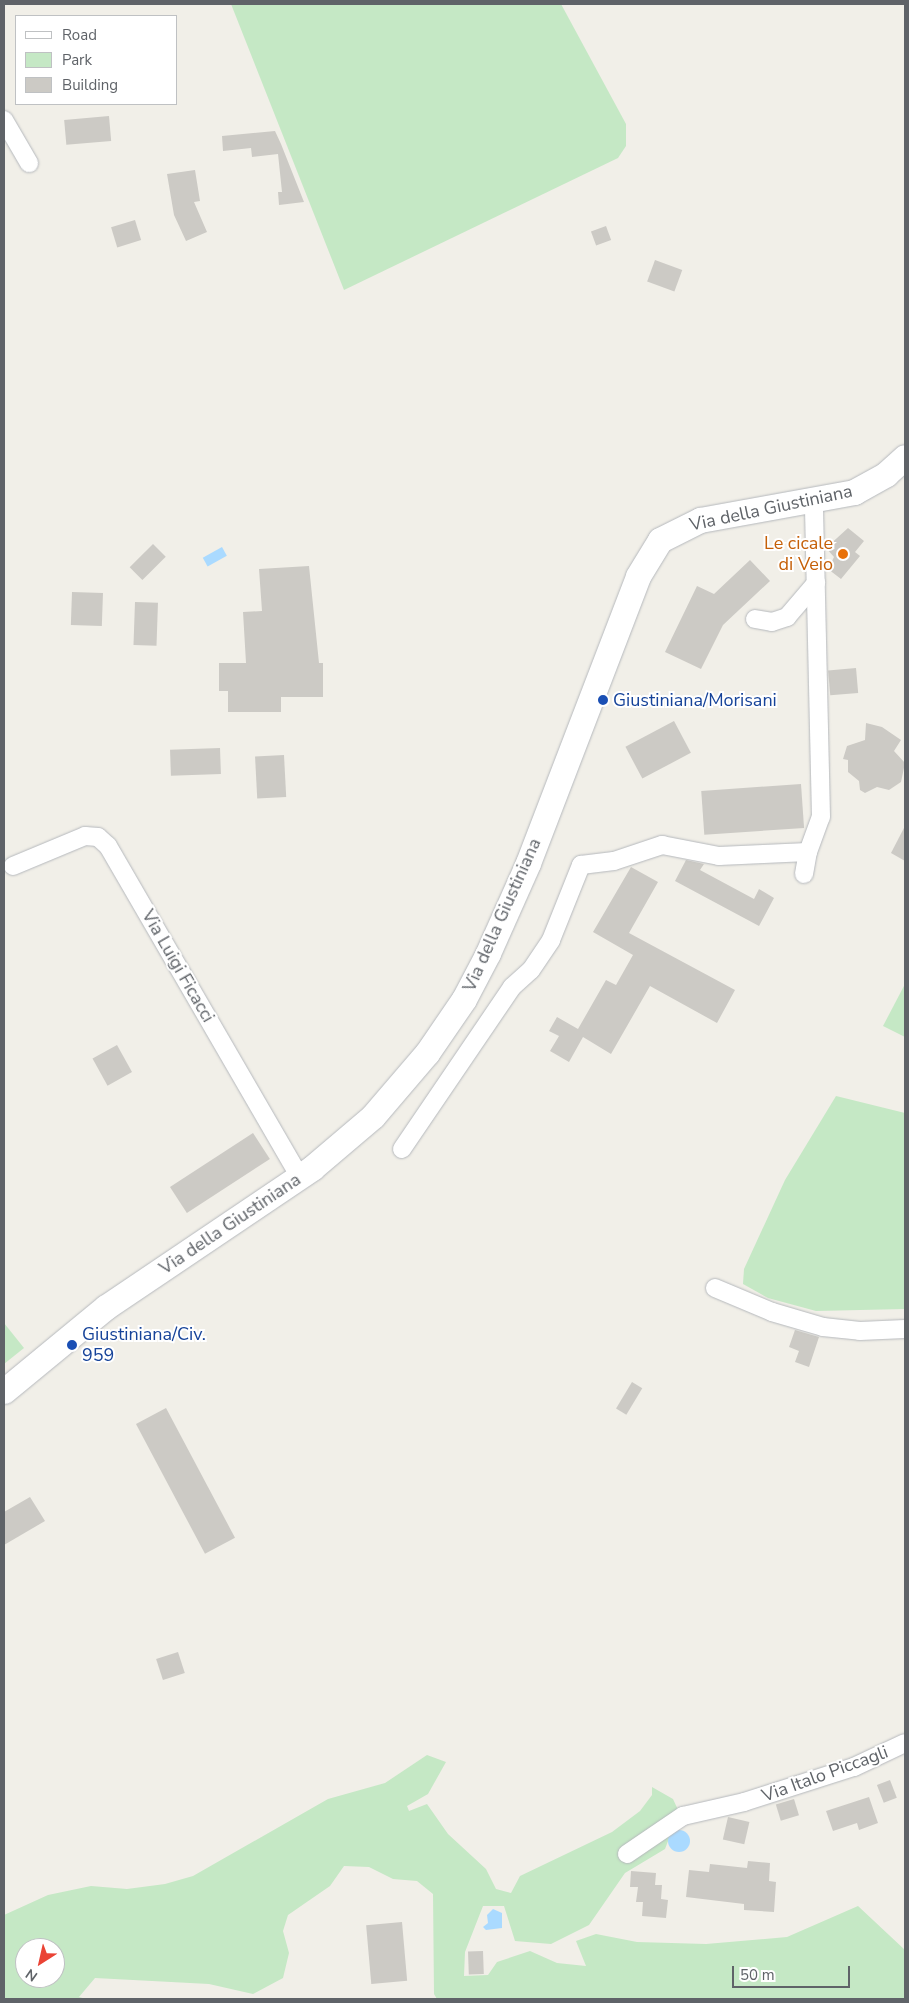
<!DOCTYPE html>
<html>
<head>
<meta charset="utf-8">
<style>
	body { margin:0 }
	#map { position:relative; width:909px; height:2003px; overflow:hidden; background:#f1efe8; font-family:"Nunito Sans",sans-serif }
	div>[style] { position:absolute }
	[style*='--x'] { left:calc(var(--x)*1px); top:calc(var(--y)*1px); width:calc(var(--w)*1px); rotate:calc(var(--a)*1deg) }
	.green>* { inset:0; background:#c5e8c5 }
	.water>* { inset:0; background:#aadaff; transform-origin:0 0 }
	.round { border-radius:50% }
	.building>* { inset:0; background:#cccac5; transform-origin:0 0 }
	.roads { filter:drop-shadow(0 0 1px #b5b8bc) drop-shadow(0 0 1px #b5b8bc) }
	.street>* { height:18px; margin:-9px; padding:0 9px; transform-origin:9px; border-radius:9px; background:#fff }
	.secondary>* { height:25px; margin:-12.5px; padding:0 12.5px; transform-origin:12.5px; border-radius:12.5px; background:#fff }
	.dots>* { width:14px; height:14px; translate:-50% -50%; box-sizing:border-box; border:2px solid #fff; border-radius:50% }
	span { translate:-50% -50%; white-space:nowrap; text-align:center; line-height:1.15; -webkit-text-stroke:4px #fff; paint-order:stroke }
	.street-label { font-size:18px; color:#5f6368 }
	.food-label { font-size:18px; color:#c56008 }
	.right { translate:-100% -50%; text-align:right }
	.transit-label { font-size:18px; color:#164399 }
	.left { translate:0 -50%; text-align:left }
	.frame { position:absolute; inset:0; border:5px solid #5f6368; pointer-events:none }
	.legend { position:absolute; left:15px; top:15px; width:162px; height:90px; box-sizing:border-box; background:#fff; border:1px solid #bfc1c3; margin:0; padding:6px 9px; list-style:none; font-size:15px; color:#5f6368 }
	.legend li { display:flex; align-items:center; gap:10px; height:25px }
	.legend b { width:25px; border:1px solid #bfc1c3 }
	.north { position:absolute; left:15px; top:1938px; width:50px; height:50px; box-sizing:border-box; background:#fff; border:1px solid #bfc1c3; border-radius:50%; rotate:215deg; font-size:14px; font-weight:700; line-height:20px; text-align:center; color:#5f6368 }
	.north::after { content:''; display:block; margin:auto; width:18px; height:22px; background:#ea4335; clip-path:polygon(50% 0,100% 100%,50% 72%,0 100%) }
	.scale { position:absolute; left:732px; top:1966px; width:118px; height:22px; box-sizing:border-box; border:2px solid #5f6368; border-top:0; padding-left:6px; font-size:15px; line-height:18px; white-space:nowrap; color:#5f6368; -webkit-text-stroke:4px #fff; paint-order:stroke }
</style>
</head>
<body>
<div id="map">
	<div class="green">
		<div style="clip-path:polygon(231px 4px,561px 4px,626px 124px,626px 146px,618px 158px,344px 290px)"></div>
		<div style="clip-path:polygon(905px 984px,905px 1037px,883px 1026px)"></div>
		<div style="clip-path:polygon(836px 1096px,905px 1113px,905px 1309px,816px 1311px,768px 1298px,743px 1284px,744px 1269px,785px 1180px)"></div>
		<div style="clip-path:polygon(4px 1323px,24px 1348px,4px 1364px)"></div>
		<div style="clip-path:polygon(evenodd,427px 1755px,446px 1762px,428px 1794px,407px 1806px,409px 1811px,427px 1804px,448px 1834px,486px 1869px,496px 1889px,511px 1893px,520px 1876px,612px 1832px,640px 1811px,652px 1795px,652px 1787px,673px 1799px,679px 1812px,665px 1849px,625px 1873px,589px 1925px,551px 1944px,515px 1941px,504px 1906px,483px 1906px,465px 1952px,464px 1976px,488px 1975px,497px 1962px,530px 1951px,557px 1963px,586px 1966px,576px 1941px,596px 1934px,637px 1942px,706px 1944px,787px 1937px,858px 1906px,905px 1950px,905px 1999px,437px 1999px,434px 1994px,433px 1894px,417px 1881px,393px 1879px,369px 1867px,344px 1866px,330px 1886px,288px 1915px,283px 1931px,289px 1953px,283px 1978px,253px 1994px,209px 1984px,95px 1978px,79px 1997px,86px 1999px,4px 1999px,4px 1915px,48px 1895px,91px 1886px,127px 1889px,165px 1884px,193px 1876px,328px 1799px,385px 1783px,427px 1755px,25px 1948px,55px 1948px,55px 1978px,25px 1978px,25px 1948px)"></div>
	</div>
	<div class="water">
		<div style="left:222px;top:547px;width:10px;height:22px;rotate:61deg"></div>
		<div class="round" style="left:668px;top:1830px;width:22px;height:22px"></div>
		<div style="clip-path:polygon(493px 1909px,502px 1913px,502px 1928px,486px 1930px,483px 1927px,488px 1923px,487px 1915px)"></div>
	</div>
	<div class="building">
		<div style="left:109px;top:116px;width:25px;height:45px;rotate:85deg"></div>
		<div style="clip-path:polygon(275px 131px,281px 144px,304px 202px,279px 205px,278px 192px,282px 192px,278px 154px,252px 157px,251px 148px,223px 151px,222px 136px)"></div>
		<div style="clip-path:polygon(195px 170px,200px 201px,194px 202px,207px 232px,186px 241px,174px 215px,167px 174px)"></div>
		<div style="left:135px;top:220px;width:21px;height:25px;rotate:73deg"></div>
		<div style="left:606px;top:226px;width:15px;height:16px;rotate:70deg"></div>
		<div style="left:655px;top:260px;width:29px;height:23px;rotate:20deg"></div>
		<div style="clip-path:polygon(848px 528px,864px 541px,855px 552px,860px 556px,841px 579px,828px 569px,834px 557px,826px 548px)"></div>
		<div style="left:153px;top:544px;width:18px;height:33px;rotate:45deg"></div>
		<div style="clip-path:polygon(750px 560px,770px 581px,723px 625px,701px 669px,665px 652px,697px 586px,714px 594px)"></div>
		<div style="clip-path:polygon(309px 566px,319px 663px,323px 663px,323px 697px,281px 697px,281px 712px,228px 712px,228px 691px,219px 691px,219px 663px,246px 663px,243px 612px,262px 611px,259px 569px)"></div>
		<div style="left:72px;top:592px;width:31px;height:33px;rotate:2deg"></div>
		<div style="left:135px;top:602px;width:23px;height:43px;rotate:2deg"></div>
		<div style="left:856px;top:668px;width:25px;height:28px;rotate:85deg"></div>
		<div style="left:674px;top:721px;width:36px;height:55px;rotate:62deg"></div>
		<div style="clip-path:polygon(866px 723px,882px 727px,901px 740px,894px 751px,905px 763px,901px 782px,889px 790px,877px 787px,865px 793px,860px 790px,859px 781px,848px 772px,848px 760px,843px 759px,847px 746px,865px 740px)"></div>
		<div style="left:220px;top:748px;width:26px;height:50px;rotate:88deg"></div>
		<div style="left:284px;top:755px;width:42px;height:29px;rotate:87deg"></div>
		<div style="left:801px;top:784px;width:44px;height:100px;rotate:86deg"></div>
		<div style="clip-path:polygon(905px 826px,905px 861px,891px 853px)"></div>
		<div style="clip-path:polygon(686px 860px,704px 864px,700px 870px,754px 899px,759px 889px,774px 898px,759px 926px,675px 881px)"></div>
		<div style="clip-path:polygon(631px 867px,658px 882px,629px 933px,735px 990px,717px 1023px,650px 986px,611px 1054px,583px 1037px,569px 1062px,550px 1051px,559px 1036px,549px 1031px,557px 1017px,578px 1029px,606px 980px,616px 985px,633px 955px,593px 932px)"></div>
		<div style="left:117px;top:1045px;width:31px;height:28px;rotate:61deg"></div>
		<div style="left:253px;top:1133px;width:31px;height:99px;rotate:57deg"></div>
		<div style="clip-path:polygon(795px 1330px,819px 1337px,809px 1367px,795px 1362px,799px 1351px,789px 1347px)"></div>
		<div style="left:632px;top:1382px;width:12px;height:31px;rotate:31deg"></div>
		<div style="left:166px;top:1408px;width:147px;height:34px;rotate:62deg"></div>
		<div style="clip-path:polygon(30px 1497px,45px 1521px,4px 1545px,4px 1512px)"></div>
		<div style="left:178px;top:1652px;width:22px;height:23px;rotate:72deg"></div>
		<div style="left:890px;top:1780px;width:19px;height:14px;rotate:69deg"></div>
		<div style="clip-path:polygon(869px 1797px,878px 1823px,859px 1830px,857px 1823px,833px 1831px,826px 1811px)"></div>
		<div style="left:794px;top:1799px;width:17px;height:19px;rotate:73deg"></div>
		<div style="left:728px;top:1817px;width:22px;height:23px;rotate:13deg"></div>
		<div style="clip-path:polygon(748px 1861px,770px 1863px,769px 1881px,776px 1882px,774px 1912px,744px 1910px,744px 1904px,686px 1897px,689px 1870px,709px 1872px,710px 1864px,747px 1868px)"></div>
		<div style="clip-path:polygon(631px 1871px,656px 1873px,655px 1885px,662px 1885px,661px 1899px,668px 1900px,666px 1918px,642px 1916px,643px 1902px,636px 1902px,638px 1887px,630px 1887px)"></div>
		<div style="left:402px;top:1922px;width:59px;height:36px;rotate:85deg"></div>
		<div style="left:483px;top:1951px;width:23px;height:15px;rotate:88deg"></div>
	</div>
	<div class="roads">
		<div class="street">
			<div style="--x:4;--y:120;--w:50;--a:59.8"></div>
			<div style="--x:755;--y:619;--w:17;--a:10"></div>
			<div style="--x:772;--y:622;--w:16;--a:-18"></div>
			<div style="--x:787;--y:617;--w:45;--a:-49.5"></div>
			<div style="--x:13;--y:866;--w:78;--a:-22.6"></div>
			<div style="--x:85;--y:836;--w:13;--a:4"></div>
			<div style="--x:98;--y:837;--w:13;--a:42"></div>
			<div style="--x:108;--y:846;--w:383;--a:59.9"></div>
			<div style="--x:804;--y:874;--w:22;--a:-80"></div>
			<div style="--x:402;--y:1149;--w:196;--a:-55.8"></div>
			<div style="--x:512;--y:987;--w:25;--a:-42"></div>
			<div style="--x:531;--y:970;--w:36;--a:-56"></div>
			<div style="--x:551;--y:940;--w:81;--a:-68.2"></div>
			<div style="--x:581;--y:865;--w:33;--a:-7"></div>
			<div style="--x:614;--y:861;--w:51;--a:-18.4"></div>
			<div style="--x:662;--y:845;--w:58;--a:10.9"></div>
			<div style="--x:719;--y:856;--w:89;--a:-2.6"></div>
			<div style="--x:808;--y:852;--w:37;--a:-70"></div>
			<div style="--x:821;--y:817;--w:316;--a:-91.3"></div>
			<div style="--x:715;--y:1288;--w:62;--a:22.8"></div>
			<div style="--x:772;--y:1312;--w:53;--a:16.4"></div>
			<div style="--x:823;--y:1327;--w:37;--a:6"></div>
			<div style="--x:860;--y:1331;--w:45;--a:-2.5"></div>
			<div style="--x:627;--y:1854;--w:68;--a:-34.2"></div>
			<div style="--x:683;--y:1816;--w:63;--a:-12.9"></div>
			<div style="--x:744;--y:1802;--w:115;--a:-17.7"></div>
			<div style="--x:854;--y:1767;--w:56;--a:-25.2"></div>
		</div>
		<div class="secondary">
			<div style="--x:4;--y:1391;--w:132;--a:-39.5"></div>
			<div style="--x:106;--y:1307;--w:249;--a:-34"></div>
			<div style="--x:312;--y:1168;--w:80;--a:-40.4"></div>
			<div style="--x:373;--y:1116;--w:83;--a:-49.4"></div>
			<div style="--x:427;--y:1053;--w:65;--a:-55.6"></div>
			<div style="--x:464;--y:999;--w:52;--a:-62.4"></div>
			<div style="--x:488;--y:953;--w:98;--a:-66"></div>
			<div style="--x:528;--y:863;--w:307;--a:-69"></div>
			<div style="--x:638;--y:576;--w:42;--a:-58.6"></div>
			<div style="--x:660;--y:540;--w:45;--a:-26.6"></div>
			<div style="--x:700;--y:520;--w:157;--a:-10.3"></div>
			<div style="--x:854;--y:492;--w:37;--a:-29"></div>
			<div style="--x:886;--y:474;--w:25;--a:-42"></div>
		</div>
	</div>
	<div class="dots">
		<div style="left:843px;top:554px;background:#e8710a"></div>
		<div style="left:603px;top:700px;background:#1a4fb4"></div>
		<div style="left:72px;top:1345px;background:#1a4fb4"></div>
	</div>
	<div class="street-label">
		<span style="left:771px;top:508px;rotate:-12deg">Via della Giustiniana</span>
		<span style="left:502px;top:915px;rotate:-66deg">Via della Giustiniana</span>
		<span style="left:178px;top:966px;rotate:60deg">Via Luigi Ficacci</span>
		<span style="left:230px;top:1224px;rotate:-34deg">Via della Giustiniana</span>
		<span style="left:825px;top:1774px;rotate:-20deg">Via Italo Piccagli</span>
	</div>
	<div class="food-label">
		<span class="right" style="left:833px;top:554px">Le cicale<br>di Veio</span>
	</div>
	<div class="transit-label">
		<span class="left" style="left:613px;top:700px">Giustiniana/Morisani</span>
		<span class="left" style="left:82px;top:1345px">Giustiniana/Civ.<br>959</span>
	</div>
	<div class="frame"></div>
	<ul class="legend">
	<li><b style="height:6px;background:#fff"></b>Road</li>
	<li><b style="height:14px;background:#c5e8c5"></b>Park</li>
	<li><b style="height:14px;background:#cccac5"></b>Building</li>
	</ul>
	<div class="north">N</div>
	<div class="scale">50 m</div>
</div>
</body>
</html>
